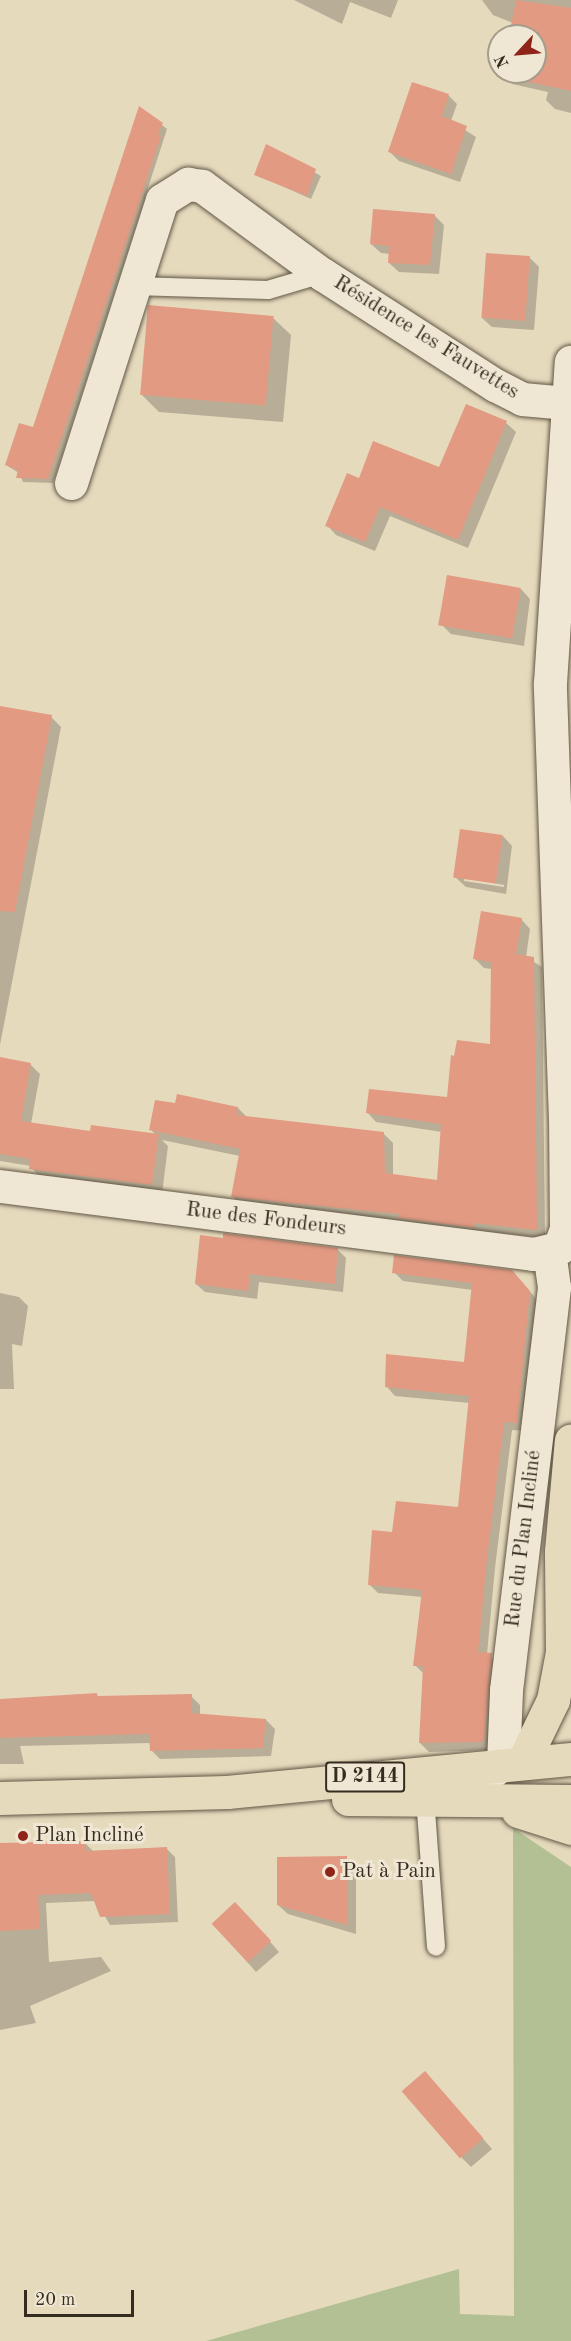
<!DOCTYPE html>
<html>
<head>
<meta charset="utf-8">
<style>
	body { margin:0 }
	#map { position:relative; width:571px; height:2341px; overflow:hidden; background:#e6dabd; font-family:"Old Standard TT",serif }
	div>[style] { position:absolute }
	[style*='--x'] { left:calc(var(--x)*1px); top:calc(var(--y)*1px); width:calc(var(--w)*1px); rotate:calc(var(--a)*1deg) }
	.green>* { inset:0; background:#b2c094 }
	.shadow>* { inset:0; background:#0003 }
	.building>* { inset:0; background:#e29a83; transform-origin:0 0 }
	.roads { filter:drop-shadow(0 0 2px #615746) drop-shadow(0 0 2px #615746) }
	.service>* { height:18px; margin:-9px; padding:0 9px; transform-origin:9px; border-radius:9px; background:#efe7d4 }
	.minor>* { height:33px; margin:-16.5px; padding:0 16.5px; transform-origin:16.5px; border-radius:16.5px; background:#efe7d4 }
	.primary>* { height:33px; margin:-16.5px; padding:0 16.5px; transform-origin:16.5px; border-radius:16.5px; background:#e6dabd }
	.dots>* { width:16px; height:16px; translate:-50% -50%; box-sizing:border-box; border:3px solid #efe7d4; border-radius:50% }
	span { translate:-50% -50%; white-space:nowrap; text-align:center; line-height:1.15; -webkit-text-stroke:6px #efe7d4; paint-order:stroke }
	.shield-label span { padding:2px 4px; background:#efe7d4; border:2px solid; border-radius:4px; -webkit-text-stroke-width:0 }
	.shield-label { font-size:20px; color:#352b1e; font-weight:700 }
	.street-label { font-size:21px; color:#352b1e }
	.poi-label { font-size:21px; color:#352b1e }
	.left { translate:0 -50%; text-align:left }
	.north { position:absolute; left:487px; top:24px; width:60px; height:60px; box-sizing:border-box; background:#efe7d4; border:2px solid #a59c8b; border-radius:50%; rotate:244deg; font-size:16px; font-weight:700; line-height:24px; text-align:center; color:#352b1e }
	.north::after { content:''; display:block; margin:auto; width:21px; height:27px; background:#8f2418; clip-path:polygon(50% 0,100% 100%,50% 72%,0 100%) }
	.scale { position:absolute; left:24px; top:2290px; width:110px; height:27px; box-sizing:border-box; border:3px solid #352b1e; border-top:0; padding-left:8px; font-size:18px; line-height:21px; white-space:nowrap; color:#352b1e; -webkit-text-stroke:4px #efe7d4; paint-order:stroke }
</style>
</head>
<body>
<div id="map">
	<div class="green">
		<div style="clip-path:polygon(513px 1828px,571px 1867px,571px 2341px,206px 2341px,459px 2269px,460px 2314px,514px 2316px)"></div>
	</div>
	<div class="shadow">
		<div style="clip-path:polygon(294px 0,398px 0,391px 18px,350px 2px,342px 24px)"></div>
		<div style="clip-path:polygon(482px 0,571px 0,571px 113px,555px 109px,546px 100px,548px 92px,512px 84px,503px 76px,503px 72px,535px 72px,535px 36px,510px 36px,513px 23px,493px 15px)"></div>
		<div style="clip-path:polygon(448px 95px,457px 104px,451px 121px,476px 137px,460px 182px,399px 161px,390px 152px)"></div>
		<div style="clip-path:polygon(140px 108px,167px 129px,53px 483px,23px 482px,19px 473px,6px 465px,34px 429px)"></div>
		<div style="clip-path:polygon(267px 146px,321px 176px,311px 199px,255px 174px)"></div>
		<div style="clip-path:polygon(434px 215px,444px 225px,439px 274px,399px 272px,389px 263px,390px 254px,381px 253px,371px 244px)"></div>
		<div style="clip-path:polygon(529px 257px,539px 267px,534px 330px,492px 327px,482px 318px)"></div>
		<div style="clip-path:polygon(273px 318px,291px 335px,283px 422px,159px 412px,141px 394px)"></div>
		<div style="clip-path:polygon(506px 423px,516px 432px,468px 548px,390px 516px,375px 551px,336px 535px,327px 525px,360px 480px,440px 469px)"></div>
		<div style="clip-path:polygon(521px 589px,530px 599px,524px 646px,451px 634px,441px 624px)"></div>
		<div style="clip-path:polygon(0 707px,51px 717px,61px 727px,0 1045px)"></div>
		<div style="clip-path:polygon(evenodd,503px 836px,512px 846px,506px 894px,466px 887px,456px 878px,503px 836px,464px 878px,504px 885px,504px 887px,464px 881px,464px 878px)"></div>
		<div style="clip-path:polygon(521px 919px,530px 929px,526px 957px,542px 967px,545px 1238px,242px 1205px,232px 1196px,240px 1156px,162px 1140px,168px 1146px,162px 1194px,40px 1179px,31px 1166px,0 1161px,0 1058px,30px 1064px,40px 1074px,31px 1124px,91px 1133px,157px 1136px,151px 1130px,238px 1108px,248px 1118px,383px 1133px,393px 1143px,393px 1175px,438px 1181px,442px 1132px,376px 1122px,367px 1112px,449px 1099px,491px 1045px,492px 969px,484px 968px,475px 959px)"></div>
		<div style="clip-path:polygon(338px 1250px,346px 1258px,343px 1292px,259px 1282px,257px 1299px,205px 1292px,196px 1284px)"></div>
		<div style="clip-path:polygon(394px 1272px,521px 1281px,538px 1301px,526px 1431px,512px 1430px,495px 1568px,487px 1654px,500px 1663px,492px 1750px,429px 1752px,420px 1743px,424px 1674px,415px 1665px,423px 1597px,378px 1593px,369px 1584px,394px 1533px,460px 1509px,470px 1403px,395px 1396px,387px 1387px,465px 1363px,473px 1290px,403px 1281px)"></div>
		<div style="clip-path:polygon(0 1293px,19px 1297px,28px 1306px,22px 1346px,12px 1344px,14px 1389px,0 1389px)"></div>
		<div style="clip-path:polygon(97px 1695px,100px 1698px,191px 1696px,200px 1705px,200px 1715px,266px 1720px,275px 1729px,271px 1756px,160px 1759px,151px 1750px,151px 1743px,20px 1746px,24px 1764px,0 1764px,0 1700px)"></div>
		<div style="clip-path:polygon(84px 1842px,93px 1851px,166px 1848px,175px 1857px,178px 1922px,110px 1925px,96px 1901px,46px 1903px,49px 1962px,101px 1957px,111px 1971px,30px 2006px,36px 2023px,0 2030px,0 1845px)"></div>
		<div style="clip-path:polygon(346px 1858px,356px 1867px,356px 1934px,288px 1914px,278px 1905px)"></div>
		<div style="clip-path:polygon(245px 1913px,279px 1952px,256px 1972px,213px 1923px)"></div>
		<div style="clip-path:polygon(434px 2083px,492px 2149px,471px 2167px,462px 2158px)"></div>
	</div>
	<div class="building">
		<div style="clip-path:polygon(516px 0,571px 8px,571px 91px,501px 76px,502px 72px,535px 72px,535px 36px,509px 36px)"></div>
		<div style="clip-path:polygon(412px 82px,449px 94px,442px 116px,467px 126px,451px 174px,388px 152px)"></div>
		<div style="clip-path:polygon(139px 106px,163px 123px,158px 134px,161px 136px,48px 479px,16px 478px,18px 470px,5px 465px,19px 423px,33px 427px)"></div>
		<div style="clip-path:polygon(266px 144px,316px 169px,307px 196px,254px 175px)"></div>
		<div style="clip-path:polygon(373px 209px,435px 214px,430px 265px,388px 263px,389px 246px,370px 244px)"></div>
		<div style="left:486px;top:253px;width:44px;height:65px;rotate:4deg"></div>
		<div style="left:148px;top:305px;width:126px;height:90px;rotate:5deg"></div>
		<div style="clip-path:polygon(466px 404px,507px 421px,458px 540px,380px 507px,365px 542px,325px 526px,347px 473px,359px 478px,373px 441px,439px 467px)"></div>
		<div style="left:447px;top:575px;width:75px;height:51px;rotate:10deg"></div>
		<div style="clip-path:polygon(0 706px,52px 715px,15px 912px,0 911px)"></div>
		<div style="left:460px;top:829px;width:43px;height:49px;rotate:8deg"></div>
		<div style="clip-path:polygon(481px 911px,522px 918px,516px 954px,534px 957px,537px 1230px,472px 1223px,476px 1228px,398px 1218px,399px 1214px,231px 1197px,240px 1149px,149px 1130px,155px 1100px,175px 1103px,177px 1094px,238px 1107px,237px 1115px,384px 1132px,385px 1173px,437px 1180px,441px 1124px,366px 1113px,369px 1089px,447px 1097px,451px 1055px,454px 1056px,457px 1040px,490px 1044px,491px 962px,473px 959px)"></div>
		<div style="clip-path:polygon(0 1057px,31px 1063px,21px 1121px,90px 1131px,91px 1125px,159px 1134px,152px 1185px,29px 1169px,30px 1159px,0 1154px)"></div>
		<div style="clip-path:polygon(223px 1233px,338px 1248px,335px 1284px,250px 1274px,248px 1291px,195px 1284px,200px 1235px,223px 1238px)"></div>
		<div style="clip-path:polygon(394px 1255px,512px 1270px,530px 1291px,517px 1423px,504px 1422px,487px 1559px,478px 1652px,492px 1653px,484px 1742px,419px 1743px,423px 1666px,413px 1666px,422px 1590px,368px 1585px,372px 1530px,392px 1532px,396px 1501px,458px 1507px,469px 1396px,385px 1387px,386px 1354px,464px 1362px,472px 1283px,392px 1273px)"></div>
		<div style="clip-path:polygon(97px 1693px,97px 1696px,192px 1694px,192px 1713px,266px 1719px,263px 1748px,150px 1751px,149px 1734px,0 1738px,0 1699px)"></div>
		<div style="clip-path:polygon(85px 1841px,86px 1851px,167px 1847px,170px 1914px,100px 1917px,91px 1893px,38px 1895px,40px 1929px,0 1931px,0 1843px)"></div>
		<div style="clip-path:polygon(347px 1856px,347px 1925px,277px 1905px,277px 1857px)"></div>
		<div style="left:235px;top:1902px;width:53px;height:32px;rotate:47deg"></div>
		<div style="left:425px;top:2071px;width:89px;height:31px;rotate:49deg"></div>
	</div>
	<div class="roads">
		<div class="service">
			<div style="--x:133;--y:286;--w:135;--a:1.7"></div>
			<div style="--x:268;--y:290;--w:56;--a:-16.5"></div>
			<div style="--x:425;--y:1797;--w:150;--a:85.8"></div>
		</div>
		<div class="minor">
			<div style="--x:71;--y:483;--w:297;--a:-72.2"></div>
			<div style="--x:162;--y:200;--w:31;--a:-32"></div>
			<div style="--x:188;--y:184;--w:14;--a:8"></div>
			<div style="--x:202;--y:186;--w:149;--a:36.3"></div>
			<div style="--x:322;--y:274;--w:206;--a:32.7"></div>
			<div style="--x:495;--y:385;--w:30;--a:27"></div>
			<div style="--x:522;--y:399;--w:45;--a:5.1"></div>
			<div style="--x:0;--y:1186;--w:537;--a:7.27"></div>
			<div style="--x:533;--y:1254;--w:27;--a:-13"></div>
			<div style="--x:559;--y:1248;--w:20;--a:-70"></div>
			<div style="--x:566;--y:1229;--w:109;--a:-90.5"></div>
			<div style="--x:565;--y:1120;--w:437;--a:-92"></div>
			<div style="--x:550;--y:683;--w:322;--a:-86.3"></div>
			<div style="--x:480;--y:1781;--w:29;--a:-38"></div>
			<div style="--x:503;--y:1763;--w:73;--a:-87.6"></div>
			<div style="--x:506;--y:1690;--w:406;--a:-83.2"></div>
			<div style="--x:554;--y:1287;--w:34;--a:-98"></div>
		</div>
		<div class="primary">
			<div style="--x:523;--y:1762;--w:69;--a:-64.2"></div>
			<div style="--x:553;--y:1700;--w:49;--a:-79.4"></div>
			<div style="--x:562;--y:1652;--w:101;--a:-90.6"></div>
			<div style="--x:561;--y:1551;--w:111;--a:-84.9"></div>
			<div style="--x:0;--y:1798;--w:227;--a:-1.5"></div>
			<div style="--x:227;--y:1792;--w:346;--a:-5.5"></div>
			<div style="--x:348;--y:1799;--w:223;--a:0.5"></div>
			<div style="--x:518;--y:1811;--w:56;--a:17.8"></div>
		</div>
	</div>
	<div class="dots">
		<div style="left:23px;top:1836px;background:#8f2418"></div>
		<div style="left:330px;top:1872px;background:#8f2418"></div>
	</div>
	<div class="shield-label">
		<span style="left:365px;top:1777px">D 2144</span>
	</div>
	<div class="street-label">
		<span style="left:426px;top:338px;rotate:32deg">Résidence les Fauvettes</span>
		<span style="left:266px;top:1220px;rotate:7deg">Rue des Fondeurs</span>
		<span style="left:524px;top:1539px;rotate:-83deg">Rue du Plan Incliné</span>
	</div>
	<div class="poi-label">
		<span class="left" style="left:35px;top:1836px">Plan Incliné</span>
		<span class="left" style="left:342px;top:1872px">Pat à Pain</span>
	</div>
	<div class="north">N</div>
	<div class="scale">20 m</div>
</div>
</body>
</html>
